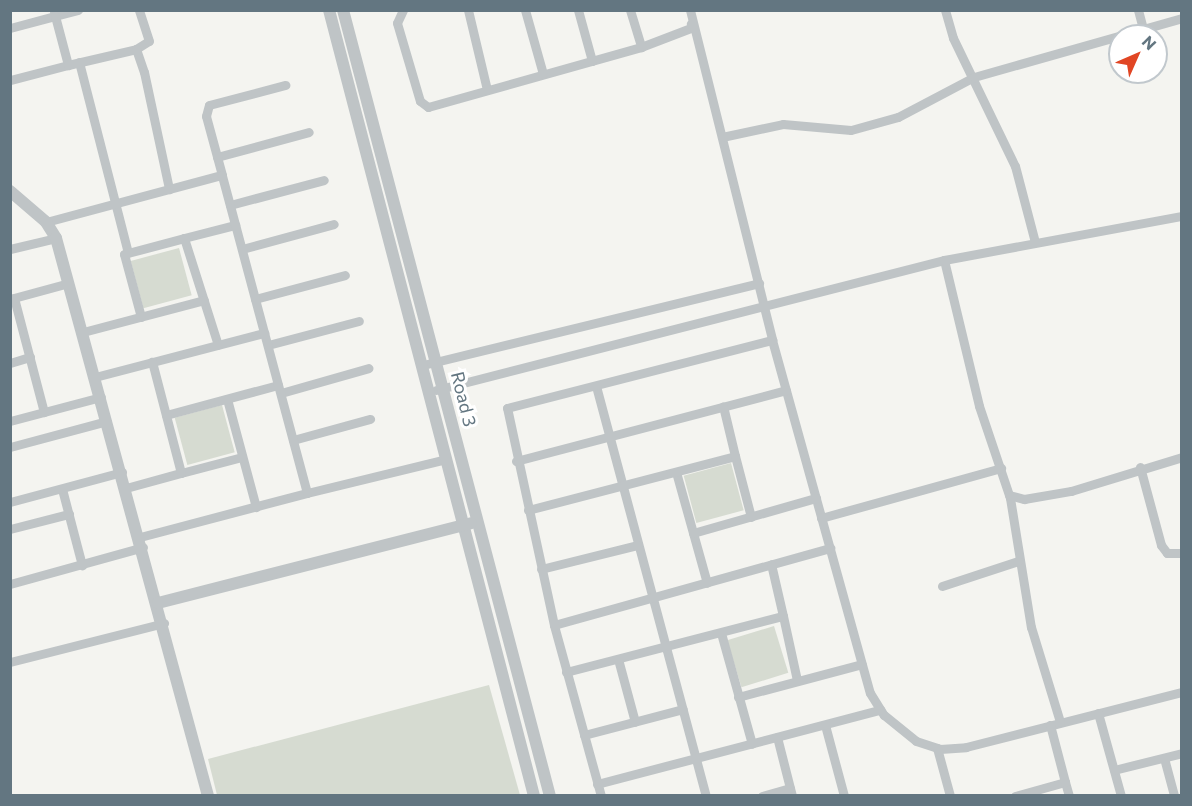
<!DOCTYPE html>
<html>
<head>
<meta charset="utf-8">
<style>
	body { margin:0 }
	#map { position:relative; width:1192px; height:806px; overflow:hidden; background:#f4f4f0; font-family:Commissioner,sans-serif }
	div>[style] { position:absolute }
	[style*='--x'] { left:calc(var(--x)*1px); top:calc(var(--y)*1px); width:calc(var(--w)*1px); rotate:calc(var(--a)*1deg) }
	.green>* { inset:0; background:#d6dbd1; transform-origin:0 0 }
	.minor>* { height:9px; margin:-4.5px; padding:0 4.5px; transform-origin:4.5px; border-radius:4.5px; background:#bfc4c6 }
	.tertiary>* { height:12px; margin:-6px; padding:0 6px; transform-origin:6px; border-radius:6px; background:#bfc4c6 }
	span { translate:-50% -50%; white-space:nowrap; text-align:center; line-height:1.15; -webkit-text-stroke:6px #fff; paint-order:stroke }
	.street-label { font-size:18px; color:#637681 }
	.frame { position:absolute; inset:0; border:12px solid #637681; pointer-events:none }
	.north { position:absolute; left:1108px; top:24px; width:60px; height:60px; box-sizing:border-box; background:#fff; border:2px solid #c1c8cd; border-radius:50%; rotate:45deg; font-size:16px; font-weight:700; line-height:24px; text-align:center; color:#637681 }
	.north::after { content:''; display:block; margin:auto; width:21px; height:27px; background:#e14624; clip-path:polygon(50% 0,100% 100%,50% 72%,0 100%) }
</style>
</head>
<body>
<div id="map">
	<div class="green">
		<div style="left:179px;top:248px;width:49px;height:50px;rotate:75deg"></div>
		<div style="left:222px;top:405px;width:49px;height:49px;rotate:75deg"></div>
		<div style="left:731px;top:463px;width:49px;height:49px;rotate:75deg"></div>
		<div style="left:774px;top:626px;width:49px;height:49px;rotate:73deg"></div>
		<div style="clip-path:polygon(489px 685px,520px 795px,217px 795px,208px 759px)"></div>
	</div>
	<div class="minor">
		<div style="--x:403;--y:10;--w:14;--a:115"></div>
		<div style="--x:397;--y:23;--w:81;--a:73.6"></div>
		<div style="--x:420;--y:101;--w:10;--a:37"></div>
		<div style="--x:428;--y:107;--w:221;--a:-15.7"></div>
		<div style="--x:641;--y:47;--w:56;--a:-21"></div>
		<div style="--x:693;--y:27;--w:4;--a:-124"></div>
		<div style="--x:468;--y:10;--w:82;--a:76.6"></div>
		<div style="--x:525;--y:10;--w:66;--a:74.3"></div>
		<div style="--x:578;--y:10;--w:53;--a:74.6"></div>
		<div style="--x:630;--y:10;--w:39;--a:73"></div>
		<div style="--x:690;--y:10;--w:340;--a:76"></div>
		<div style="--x:772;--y:340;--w:366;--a:74.5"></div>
		<div style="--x:870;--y:693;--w:26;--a:58"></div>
		<div style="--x:884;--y:715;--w:41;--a:39.1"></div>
		<div style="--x:916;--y:741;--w:25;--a:18"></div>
		<div style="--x:940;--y:749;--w:26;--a:-4"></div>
		<div style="--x:966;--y:747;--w:223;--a:-14.3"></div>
		<div style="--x:945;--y:10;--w:29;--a:74"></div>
		<div style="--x:953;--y:38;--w:142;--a:64.2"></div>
		<div style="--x:1015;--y:166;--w:79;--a:75.3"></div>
		<div style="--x:1138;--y:10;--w:20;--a:75"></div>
		<div style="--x:54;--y:12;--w:4;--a:76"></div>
		<div style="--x:55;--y:16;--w:24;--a:-15"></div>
		<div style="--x:10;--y:28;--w:47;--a:-14.9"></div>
		<div style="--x:55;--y:16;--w:51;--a:75.1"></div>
		<div style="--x:68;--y:65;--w:60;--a:165.5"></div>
		<div style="--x:136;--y:49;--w:15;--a:-32"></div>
		<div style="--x:149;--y:41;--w:33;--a:-108"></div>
		<div style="--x:79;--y:62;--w:197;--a:75.6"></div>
		<div style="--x:68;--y:65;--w:70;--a:-13.2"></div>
		<div style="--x:136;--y:49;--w:24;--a:71"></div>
		<div style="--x:144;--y:72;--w:120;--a:77.9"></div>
		<div style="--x:722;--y:137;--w:62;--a:-12"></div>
		<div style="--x:783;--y:124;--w:68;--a:5"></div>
		<div style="--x:851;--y:130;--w:49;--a:-15.5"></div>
		<div style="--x:898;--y:117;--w:86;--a:-27.8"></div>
		<div style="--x:974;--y:77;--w:216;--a:-15.8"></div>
		<div style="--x:217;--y:157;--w:95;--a:-15.2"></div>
		<div style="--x:230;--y:205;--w:97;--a:-14.9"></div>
		<div style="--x:46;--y:222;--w:182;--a:-15"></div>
		<div style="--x:222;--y:175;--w:61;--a:-105.2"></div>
		<div style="--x:206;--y:116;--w:11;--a:-75"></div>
		<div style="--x:209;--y:105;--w:79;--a:-14.7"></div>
		<div style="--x:184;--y:238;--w:53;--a:-14.3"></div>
		<div style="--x:10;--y:249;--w:47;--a:-13.4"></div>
		<div style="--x:242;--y:249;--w:95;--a:-15.2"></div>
		<div style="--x:944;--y:260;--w:150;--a:76.5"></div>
		<div style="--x:979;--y:406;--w:97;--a:71.4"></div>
		<div style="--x:1010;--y:498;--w:131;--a:80.8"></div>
		<div style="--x:1031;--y:627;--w:99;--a:73"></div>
		<div style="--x:14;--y:298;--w:118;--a:75.3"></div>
		<div style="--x:10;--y:299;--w:61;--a:-15.2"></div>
		<div style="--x:255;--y:299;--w:93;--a:-14.9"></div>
		<div style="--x:141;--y:317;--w:65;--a:-105.1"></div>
		<div style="--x:124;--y:254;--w:62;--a:-14.9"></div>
		<div style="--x:184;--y:238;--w:112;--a:72.4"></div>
		<div style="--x:83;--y:332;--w:125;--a:-14.8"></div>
		<div style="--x:268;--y:345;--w:94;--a:-14.8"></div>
		<div style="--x:10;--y:363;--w:21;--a:-17"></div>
		<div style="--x:423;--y:365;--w:346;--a:-13.7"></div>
		<div style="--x:95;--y:377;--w:175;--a:-14.6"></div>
		<div style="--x:596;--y:386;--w:424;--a:75"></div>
		<div style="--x:436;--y:390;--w:524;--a:-14.35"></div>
		<div style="--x:944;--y:260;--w:242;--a:-10.5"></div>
		<div style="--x:281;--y:393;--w:91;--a:-15.9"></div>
		<div style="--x:227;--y:399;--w:112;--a:75"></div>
		<div style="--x:166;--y:415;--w:116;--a:-15"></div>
		<div style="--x:10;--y:421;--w:94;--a:-14.8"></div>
		<div style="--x:293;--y:440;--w:80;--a:-15.3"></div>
		<div style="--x:10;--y:447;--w:100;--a:-15"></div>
		<div style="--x:735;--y:456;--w:63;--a:75.3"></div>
		<div style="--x:516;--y:461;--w:279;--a:-14.7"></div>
		<div style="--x:1140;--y:467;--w:81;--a:74.9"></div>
		<div style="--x:1161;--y:545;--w:10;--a:53"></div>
		<div style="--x:1167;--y:553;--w:15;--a:0"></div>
		<div style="--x:676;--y:472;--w:115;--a:74.4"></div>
		<div style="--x:181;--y:473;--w:63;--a:-14.7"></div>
		<div style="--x:126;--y:488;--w:57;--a:-15.3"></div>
		<div style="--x:181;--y:473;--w:115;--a:-104.6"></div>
		<div style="--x:62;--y:489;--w:79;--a:75.3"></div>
		<div style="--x:307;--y:493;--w:143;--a:-13.7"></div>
		<div style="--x:1009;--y:495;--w:16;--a:15"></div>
		<div style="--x:1024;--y:499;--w:48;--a:-9.7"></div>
		<div style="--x:1071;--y:491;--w:116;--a:-17"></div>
		<div style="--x:10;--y:502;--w:116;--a:-15"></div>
		<div style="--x:528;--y:510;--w:214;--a:-14.6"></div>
		<div style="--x:735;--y:456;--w:51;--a:-103.5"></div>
		<div style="--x:821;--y:518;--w:187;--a:-15.5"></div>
		<div style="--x:10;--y:529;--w:61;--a:-14.3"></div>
		<div style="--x:693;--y:533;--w:128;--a:-15.9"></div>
		<div style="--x:140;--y:537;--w:173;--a:-14.8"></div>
		<div style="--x:307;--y:493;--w:329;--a:-105"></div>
		<div style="--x:541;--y:569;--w:100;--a:-13.9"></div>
		<div style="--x:10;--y:584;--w:138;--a:-15.5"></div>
		<div style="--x:942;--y:586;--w:80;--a:-18.2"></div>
		<div style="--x:783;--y:616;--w:66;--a:77.7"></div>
		<div style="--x:554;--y:625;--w:287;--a:-15.6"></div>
		<div style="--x:721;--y:633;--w:115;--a:74.4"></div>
		<div style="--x:618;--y:659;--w:65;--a:74.9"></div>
		<div style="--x:10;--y:662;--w:159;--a:-14.2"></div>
		<div style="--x:566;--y:672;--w:224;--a:-14.5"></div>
		<div style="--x:783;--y:616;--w:53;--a:-103"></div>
		<div style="--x:738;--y:697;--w:128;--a:-14.9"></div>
		<div style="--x:1098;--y:713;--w:86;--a:74.5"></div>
		<div style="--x:825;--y:725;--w:73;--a:75"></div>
		<div style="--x:584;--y:735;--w:102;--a:-14.7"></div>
		<div style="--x:777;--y:737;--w:61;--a:75.7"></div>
		<div style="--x:937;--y:748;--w:50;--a:74.8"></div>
		<div style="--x:1164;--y:758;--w:39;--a:75"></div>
		<div style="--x:1114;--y:770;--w:70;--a:-14"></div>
		<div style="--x:1065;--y:782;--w:15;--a:74"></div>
		<div style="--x:597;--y:784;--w:293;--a:-14.7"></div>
		<div style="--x:601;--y:796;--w:177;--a:-105.4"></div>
		<div style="--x:554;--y:625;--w:222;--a:-102.2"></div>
		<div style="--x:507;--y:408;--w:274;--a:-14.4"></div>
		<div style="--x:762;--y:796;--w:29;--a:-16"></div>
		<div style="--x:1015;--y:796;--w:52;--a:-15.6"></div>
		<div style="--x:1065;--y:782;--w:59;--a:-104.7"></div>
	</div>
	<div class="tertiary">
		<div style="--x:329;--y:10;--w:812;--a:75.38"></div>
		<div style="--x:343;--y:10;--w:813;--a:75.25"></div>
		<div style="--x:10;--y:191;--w:48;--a:40.7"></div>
		<div style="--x:46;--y:222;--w:19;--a:58"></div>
		<div style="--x:56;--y:238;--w:578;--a:74.76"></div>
		<div style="--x:158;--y:603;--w:323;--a:-14.3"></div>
	</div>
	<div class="street-label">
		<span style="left:464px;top:399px;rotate:76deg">Road 3</span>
	</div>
	<div class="frame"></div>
	<div class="north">N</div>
</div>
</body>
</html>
